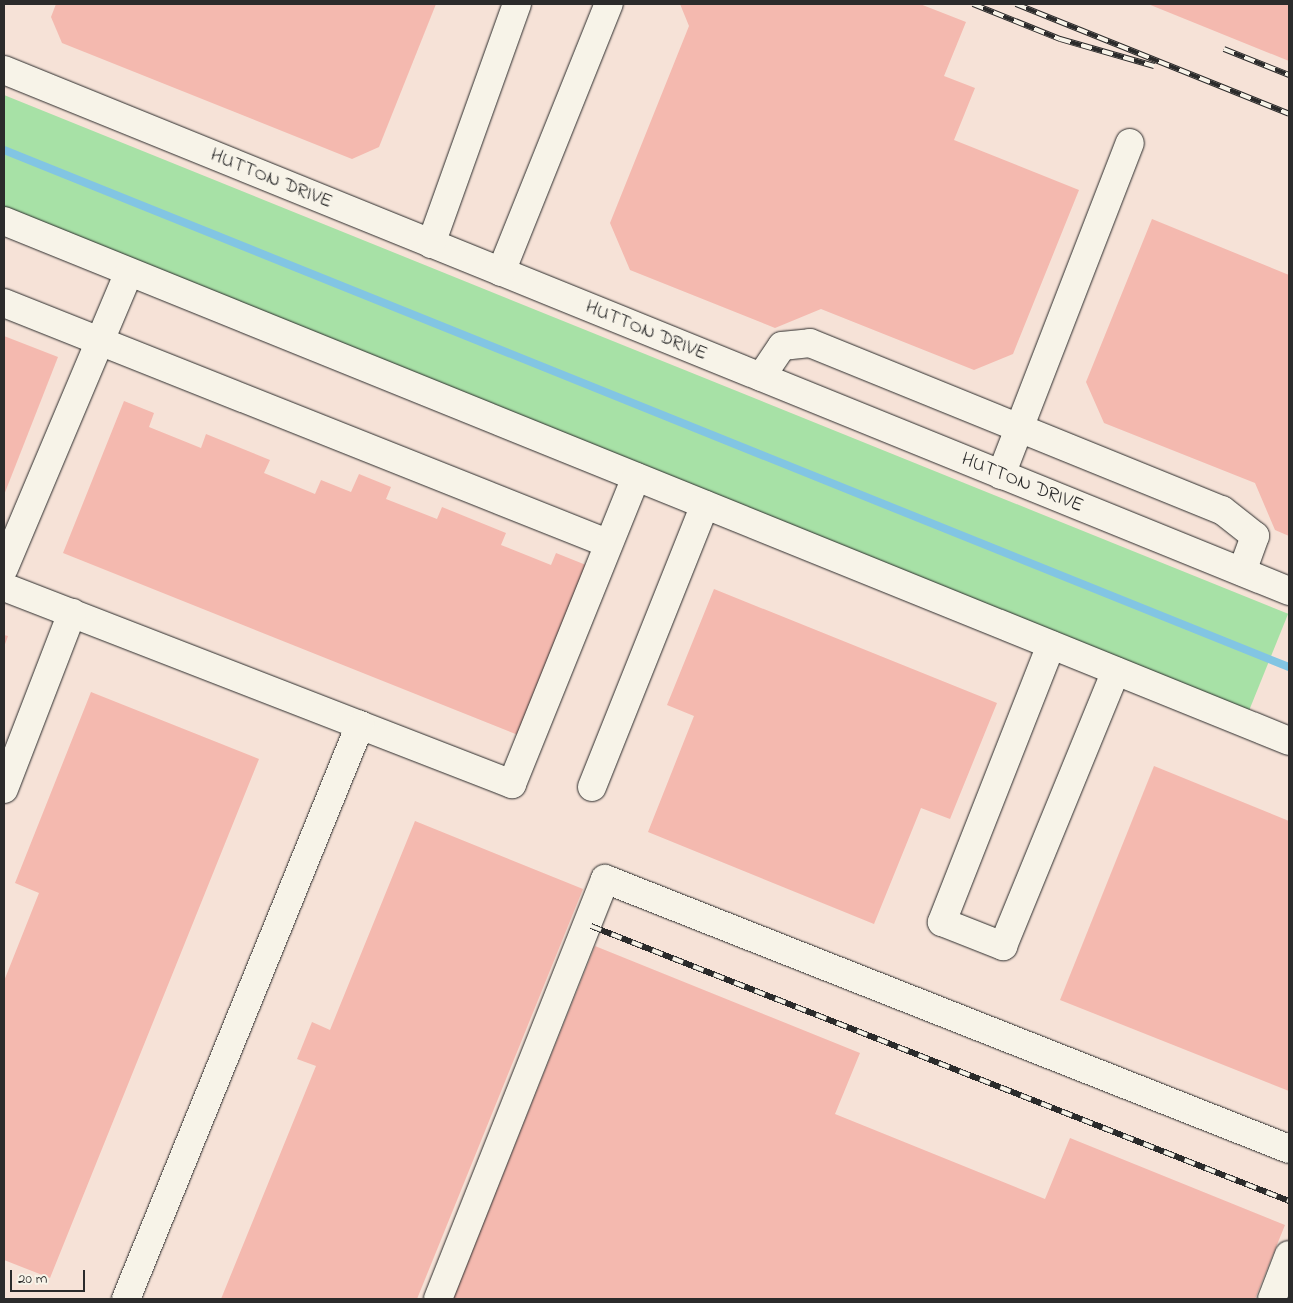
<!DOCTYPE html>
<html>
<head>
<meta charset="utf-8">
<style>
	body { margin:0 }
	#map { position:relative; width:1293px; height:1303px; overflow:hidden; background:#f7f3e8; font-family:"Indie Flower",sans-serif }
	div>[style] { position:absolute }
	[style*='--x'] { left:calc(var(--x)*1px); top:calc(var(--y)*1px); width:calc(var(--w)*1px); rotate:calc(var(--a)*1deg) }
	.built>* { inset:0; background:#f6e2d7; transform-origin:0 0 }
	.green>* { inset:0; background:#a7e1a6; transform-origin:0 0 }
	.stream>* { height:8px; margin:-4px; padding:0 4px; transform-origin:4px; border-radius:4px; background:#82c5e3 }
	.building>* { inset:0; background:#f4b9af }
	.roads { filter:drop-shadow(0 0 1px #2b2b2b) drop-shadow(0 0 1px #2b2b2b) }
	.minor>* { height:28px; margin:-14px; padding:0 14px; transform-origin:14px; border-radius:14px; background:#f7f3e8 }
	.rail>* { height:5.5px; margin-top:-2.75px; transform-origin:0; background:repeating-linear-gradient(90deg,#f7f3e8 0 11px,#2b2b2b 0 22px); box-sizing:border-box; border-block:1px solid #2b2b2b }
	span { translate:-50% -50%; white-space:nowrap; text-align:center; line-height:1.15; -webkit-text-stroke:4.5px #f7f3e8; paint-order:stroke }
	.street-label { font-size:20px; color:#2b2b2b }
	.frame { position:absolute; inset:0; border:5px solid #2b2b2b; pointer-events:none }
	.scale { position:absolute; left:10px; top:1270px; width:75px; height:22px; box-sizing:border-box; border:2px solid #2b2b2b; border-top:0; padding-left:6px; font-size:15px; line-height:18px; white-space:nowrap; color:#2b2b2b; -webkit-text-stroke:4px #f7f3e8; paint-order:stroke }
</style>
</head>
<body>
<div id="map">
	<div class="built">
		<div style="left:4px;top:4px;width:1285px;height:1295px"></div>
	</div>
	<div class="green">
		<div style="left:4px;top:95px;width:1385px;height:114px;rotate:22deg"></div>
	</div>
	<div class="stream">
		<div style="--x:4;--y:150;--w:1385;--a:21.92"></div>
	</div>
	<div class="building">
		<div style="clip-path:polygon(56px 4px,436px 4px,379px 147px,352px 159px,62px 43px,51px 17px)"></div>
		<div style="clip-path:polygon(680px 4px,920px 4px,966px 22px,944px 76px,975px 88px,954px 140px,1079px 190px,1013px 354px,974px 370px,821px 309px,775px 328px,630px 270px,610px 223px,689px 26px)"></div>
		<div style="clip-path:polygon(1148px 4px,1289px 4px,1289px 61px)"></div>
		<div style="clip-path:polygon(1152px 219px,1289px 275px,1289px 536px,1275px 530px,1255px 483px,1104px 423px,1086px 382px)"></div>
		<div style="clip-path:polygon(4px 336px,58px 357px,4px 495px)"></div>
		<div style="clip-path:polygon(124px 401px,154px 413px,149px 427px,201px 448px,206px 434px,270px 460px,264px 473px,315px 494px,321px 480px,351px 492px,359px 474px,391px 487px,386px 499px,437px 519px,442px 507px,506px 533px,501px 545px,551px 565px,556px 553px,586px 565px,518px 735px,63px 553px)"></div>
		<div style="clip-path:polygon(714px 589px,997px 703px,950px 819px,921px 808px,874px 924px,648px 832px,694px 716px,667px 705px)"></div>
		<div style="clip-path:polygon(4px 635px,8px 636px,4px 647px)"></div>
		<div style="clip-path:polygon(91px 692px,259px 759px,50px 1278px,4px 1260px,4px 981px,39px 893px,15px 883px)"></div>
		<div style="clip-path:polygon(1154px 766px,1289px 821px,1289px 1091px,1060px 1000px)"></div>
		<div style="clip-path:polygon(415px 821px,583px 889px,417px 1299px,221px 1299px,316px 1066px,297px 1059px,312px 1022px,330px 1030px)"></div>
		<div style="clip-path:polygon(595px 946px,860px 1053px,835px 1114px,1045px 1199px,1070px 1138px,1285px 1225px,1255px 1299px,453px 1299px)"></div>
	</div>
	<div class="roads">
		<div class="minor">
			<div style="--x:4;--y:70;--w:1387;--a:22.07"></div>
			<div style="--x:4;--y:221;--w:1386;--a:22.03"></div>
			<div style="--x:431;--y:244;--w:255;--a:-70.3"></div>
			<div style="--x:501;--y:272;--w:289;--a:-68.1"></div>
			<div style="--x:4;--y:303;--w:649;--a:21.7"></div>
			<div style="--x:761;--y:377;--w:37;--a:-56"></div>
			<div style="--x:782;--y:346;--w:28;--a:-6"></div>
			<div style="--x:810;--y:343;--w:445;--a:22.1"></div>
			<div style="--x:1222;--y:510;--w:42;--a:38.2"></div>
			<div style="--x:1255;--y:536;--w:38;--a:110"></div>
			<div style="--x:1001;--y:475;--w:356;--a:-68.8"></div>
			<div style="--x:4;--y:568;--w:321;--a:-67.1"></div>
			<div style="--x:4;--y:587;--w:545;--a:21.2"></div>
			<div style="--x:512;--y:784;--w:331;--a:-68"></div>
			<div style="--x:1051;--y:645;--w:298;--a:111.5"></div>
			<div style="--x:942;--y:922;--w:66;--a:21.5"></div>
			<div style="--x:1003;--y:946;--w:297;--a:-67.7"></div>
			<div style="--x:592;--y:787;--w:304;--a:-68.2"></div>
			<div style="--x:4;--y:789;--w:189;--a:-68.9"></div>
			<div style="--x:126;--y:1299;--w:620;--a:-67.82"></div>
			<div style="--x:438;--y:1299;--w:452;--a:-68.3"></div>
			<div style="--x:605;--y:879;--w:735;--a:21.54"></div>
			<div style="--x:1272;--y:1299;--w:47;--a:-68.9"></div>
		</div>
	</div>
	<div class="rail">
		<div style="--x:973;--y:4;--w:94;--a:21.9"></div>
		<div style="--x:1060;--y:39;--w:98;--a:16"></div>
		<div style="--x:1016;--y:4;--w:294;--a:21.9"></div>
		<div style="--x:1224;--y:49;--w:70;--a:21.8"></div>
		<div style="--x:591;--y:926;--w:750;--a:21.5"></div>
	</div>
	<div class="street-label">
		<span style="left:271px;top:179px;rotate:22deg">HUTTON DRIVE</span>
		<span style="left:646px;top:331px;rotate:22deg">HUTTON DRIVE</span>
		<span style="left:1022px;top:483px;rotate:22deg">HUTTON DRIVE</span>
	</div>
	<div class="frame"></div>
	<div class="scale">20 m</div>
</div>
</body>
</html>
